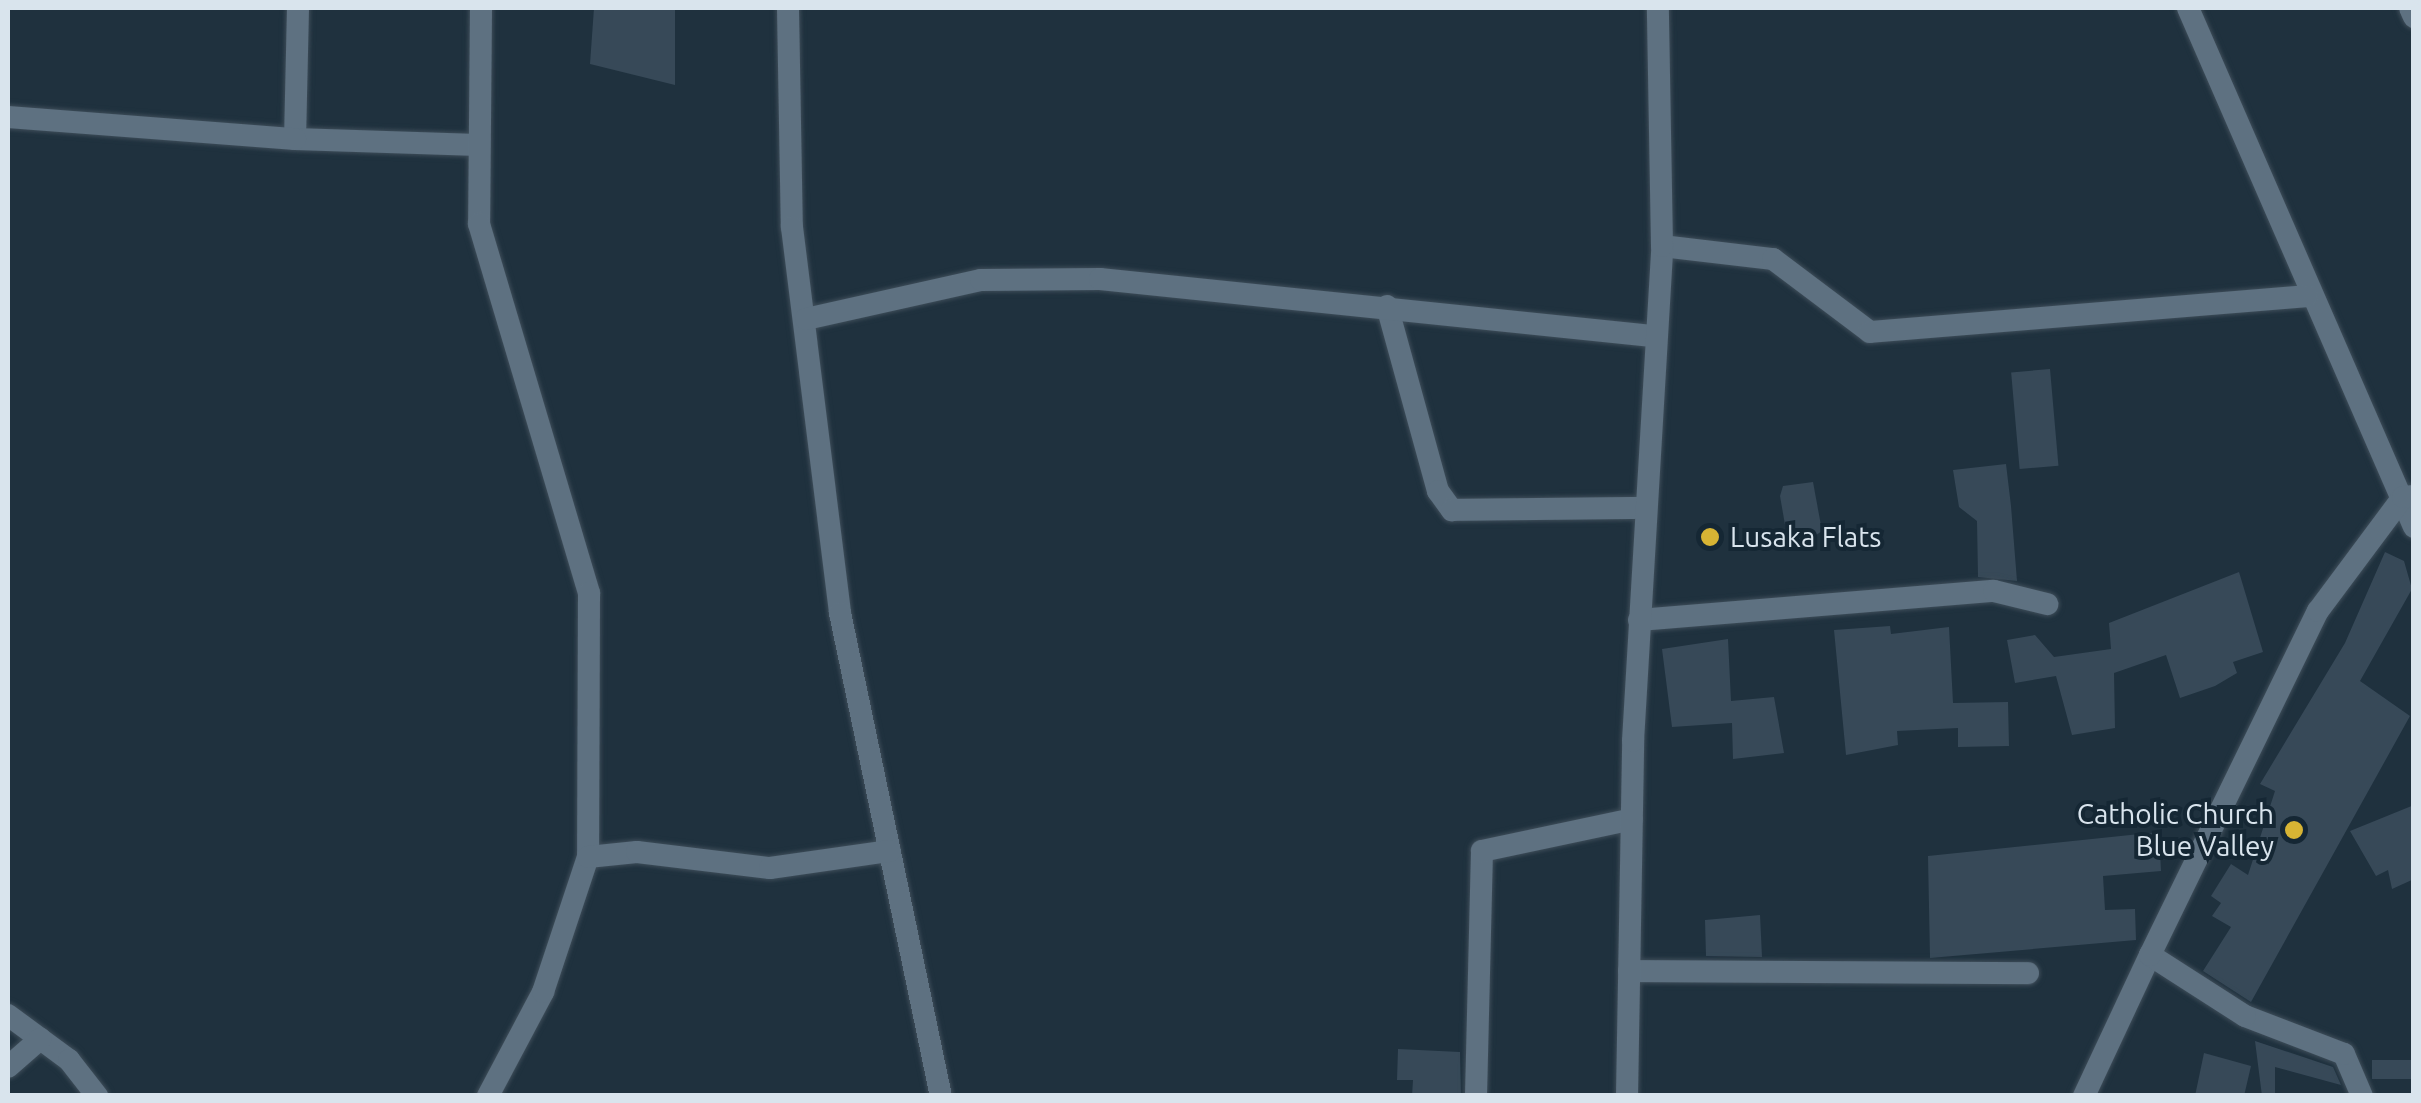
<!DOCTYPE html>
<html>
<head>
<meta charset="utf-8">
<style>
	body { margin:0 }
	#map { position:relative; width:2421px; height:1103px; overflow:hidden; background:#1f313e; font-family:Ubuntu,sans-serif }
	div>[style] { position:absolute }
	[style*='--x'] { left:calc(var(--x)*1px); top:calc(var(--y)*1px); width:calc(var(--w)*1px); rotate:calc(var(--a)*1deg) }
	.building>* { inset:0; background:#374958; transform-origin:0 0 }
	.roads { filter:drop-shadow(0 0 2px #3e4d59) drop-shadow(0 0 2px #3e4d59) }
	.minor>* { height:22px; margin:-11px; padding:0 11px; transform-origin:11px; border-radius:11px; background:#5e7181 }
	.dots>* { width:28px; height:28px; translate:-50% -50%; box-sizing:border-box; border:5px solid #152734; border-radius:50% }
	span { translate:-50% -50%; white-space:nowrap; text-align:center; line-height:1.15; -webkit-text-stroke:8px #152734; paint-order:stroke }
	.poi-label { font-size:28px; color:#d9e4ed }
	.left { translate:0 -50%; text-align:left }
	.right { translate:-100% -50%; text-align:right }
	.frame { position:absolute; inset:0; border:10px solid #d9e4ed; pointer-events:none }
</style>
</head>
<body>
<div id="map">
	<div class="building">
		<div style="clip-path:polygon(594px 8px,675px 8px,675px 85px,590px 64px)"></div>
		<div style="left:2050px;top:369px;width:97px;height:39px;rotate:85deg"></div>
		<div style="clip-path:polygon(2006px 464px,2011px 506px,2017px 581px,1978px 577px,1977px 521px,1959px 507px,1953px 470px)"></div>
		<div style="clip-path:polygon(1813px 482px,1822px 531px,1800px 546px,1788px 542px,1780px 496px,1783px 486px)"></div>
		<div style="clip-path:polygon(2385px 552px,2404px 561px,2412px 589px,2360px 681px,2410px 716px,2251px 1002px,2203px 971px,2231px 927px,2212px 916px,2221px 903px,2211px 896px,2231px 864px,2248px 875px,2275px 791px,2260px 784px,2345px 643px)"></div>
		<div style="clip-path:polygon(2239px 572px,2263px 652px,2233px 662px,2237px 673px,2215px 686px,2180px 698px,2166px 655px,2114px 673px,2115px 728px,2072px 735px,2056px 676px,2015px 683px,2007px 640px,2035px 635px,2054px 657px,2111px 649px,2109px 623px)"></div>
		<div style="clip-path:polygon(1890px 626px,1891px 634px,1949px 627px,1953px 703px,2008px 702px,2009px 746px,1958px 747px,1958px 728px,1897px 731px,1898px 745px,1846px 755px,1834px 630px)"></div>
		<div style="clip-path:polygon(1728px 639px,1731px 701px,1774px 697px,1784px 753px,1733px 759px,1732px 723px,1672px 727px,1662px 649px)"></div>
		<div style="clip-path:polygon(2414px 805px,2414px 879px,2392px 889px,2388px 870px,2376px 876px,2350px 831px)"></div>
		<div style="clip-path:polygon(2159px 832px,2161px 871px,2103px 876px,2105px 910px,2135px 909px,2136px 940px,1930px 958px,1928px 856px)"></div>
		<div style="clip-path:polygon(1760px 915px,1762px 957px,1706px 956px,1705px 920px)"></div>
		<div style="clip-path:polygon(2255px 1041px,2333px 1067px,2341px 1085px,2275px 1067px,2275px 1096px,2262px 1096px)"></div>
		<div style="clip-path:polygon(1398px 1049px,1460px 1052px,1461px 1096px,1412px 1096px,1413px 1080px,1397px 1080px)"></div>
		<div style="clip-path:polygon(2204px 1053px,2251px 1066px,2244px 1096px,2195px 1096px)"></div>
		<div style="left:2414px;top:1060px;width:19px;height:42px;rotate:90deg"></div>
	</div>
	<div class="roads">
		<div class="minor">
			<div style="--x:298;--y:8;--w:131;--a:91.3"></div>
			<div style="--x:295;--y:139;--w:183;--a:1.9"></div>
			<div style="--x:481;--y:8;--w:216;--a:90.5"></div>
			<div style="--x:479;--y:224;--w:385;--a:73.4"></div>
			<div style="--x:589;--y:593;--w:264;--a:90.2"></div>
			<div style="--x:788;--y:8;--w:219;--a:89"></div>
			<div style="--x:792;--y:227;--w:389;--a:82.9"></div>
			<div style="--x:840;--y:613;--w:493;--a:78.2"></div>
			<div style="--x:2188;--y:8;--w:566;--a:66.47"></div>
			<div style="--x:2410;--y:8;--w:10;--a:66"></div>
			<div style="--x:8;--y:117;--w:288;--a:4.4"></div>
			<div style="--x:1662;--y:246;--w:112;--a:6.7"></div>
			<div style="--x:1773;--y:259;--w:121;--a:37"></div>
			<div style="--x:1870;--y:332;--w:438;--a:-4.7"></div>
			<div style="--x:1387;--y:306;--w:192;--a:74.6"></div>
			<div style="--x:1438;--y:491;--w:24;--a:54"></div>
			<div style="--x:1452;--y:510;--w:192;--a:-0.6"></div>
			<div style="--x:806;--y:319;--w:179;--a:-12.6"></div>
			<div style="--x:981;--y:280;--w:119;--a:-0.5"></div>
			<div style="--x:1100;--y:279;--w:555;--a:5.9"></div>
			<div style="--x:1639;--y:620;--w:356;--a:-4.7"></div>
			<div style="--x:1994;--y:591;--w:55;--a:13.8"></div>
			<div style="--x:1629;--y:971;--w:399;--a:0.3"></div>
			<div style="--x:8;--y:1015;--w:76;--a:36.4"></div>
			<div style="--x:69;--y:1060;--w:46;--a:52.1"></div>
			<div style="--x:8;--y:1067;--w:43;--a:-41.2"></div>
			<div style="--x:488;--y:1096;--w:118;--a:-62.1"></div>
			<div style="--x:543;--y:992;--w:142;--a:-71.6"></div>
			<div style="--x:588;--y:857;--w:49;--a:-5.8"></div>
			<div style="--x:637;--y:852;--w:134;--a:6.9"></div>
			<div style="--x:770;--y:868;--w:121;--a:-8.1"></div>
			<div style="--x:1476;--y:1096;--w:245;--a:-88.6"></div>
			<div style="--x:1482;--y:851;--w:153;--a:-12"></div>
			<div style="--x:1627;--y:1096;--w:355;--a:-89"></div>
			<div style="--x:1633;--y:741;--w:496;--a:-86.6"></div>
			<div style="--x:1662;--y:246;--w:238;--a:-91"></div>
			<div style="--x:2084;--y:1096;--w:156;--a:-64.9"></div>
			<div style="--x:2362;--y:1096;--w:46;--a:-113.2"></div>
			<div style="--x:2344;--y:1054;--w:106;--a:-159"></div>
			<div style="--x:2245;--y:1016;--w:113;--a:-147.3"></div>
			<div style="--x:2150;--y:955;--w:383;--a:-64"></div>
			<div style="--x:2318;--y:611;--w:142;--a:-53.3"></div>
			<div style="--x:2403;--y:497;--w:11;--a:-5"></div>
		</div>
	</div>
	<div class="dots">
		<div style="left:1710px;top:537px;background:#d7b434"></div>
		<div style="left:2294px;top:830px;background:#d7b434"></div>
	</div>
	<div class="poi-label">
		<span class="left" style="left:1730px;top:537px">Lusaka Flats</span>
		<span class="right" style="left:2274px;top:830px">Catholic Church<br>Blue Valley</span>
	</div>
	<div class="frame"></div>
</div>
</body>
</html>
